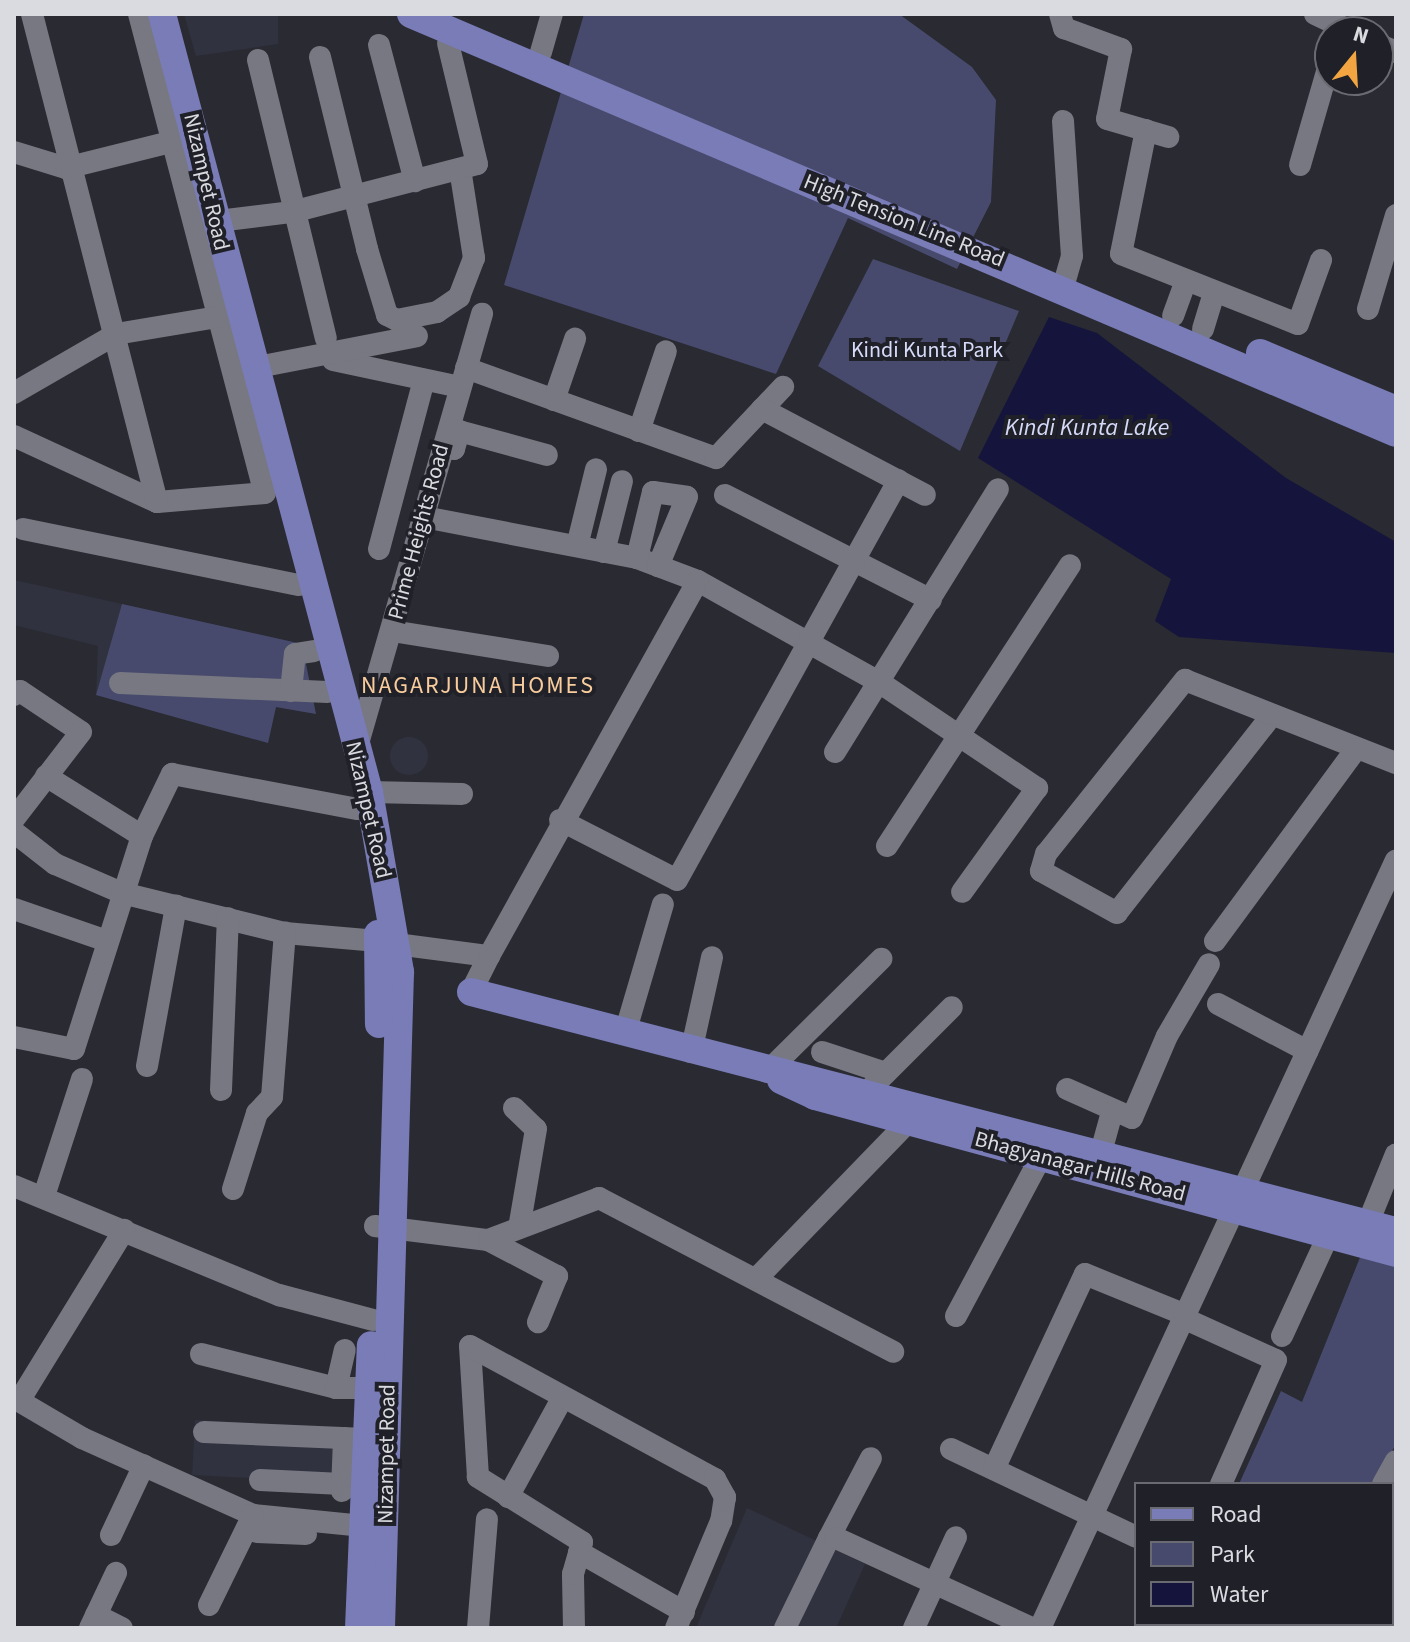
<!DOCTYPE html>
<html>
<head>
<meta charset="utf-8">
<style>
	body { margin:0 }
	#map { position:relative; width:1410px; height:1642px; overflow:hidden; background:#2a2a32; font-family:"Source Sans 3",sans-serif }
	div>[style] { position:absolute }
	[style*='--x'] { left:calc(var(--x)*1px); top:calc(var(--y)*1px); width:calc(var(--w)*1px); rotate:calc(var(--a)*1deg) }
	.built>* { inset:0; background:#313240; transform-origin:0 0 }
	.round { border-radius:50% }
	.green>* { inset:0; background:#474a6c }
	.water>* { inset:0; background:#15143c }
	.minor>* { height:22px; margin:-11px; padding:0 11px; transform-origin:11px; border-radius:11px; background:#777881 }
	.major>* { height:28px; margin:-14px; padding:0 14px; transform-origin:14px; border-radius:14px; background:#797cb7 }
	span { translate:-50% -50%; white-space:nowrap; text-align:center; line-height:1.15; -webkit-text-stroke:8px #202128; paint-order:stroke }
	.street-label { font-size:22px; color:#dadbe0 }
	.park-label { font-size:22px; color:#d7dbfa }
	.water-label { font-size:24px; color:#d5d9f8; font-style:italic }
	.neighbourhood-label { font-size:24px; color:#f8cc9c; letter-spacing:2px }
	.frame { position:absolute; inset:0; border:16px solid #dadbe0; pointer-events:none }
	.legend { position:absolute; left:1134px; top:1482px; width:260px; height:144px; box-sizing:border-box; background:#202128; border:2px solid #6a6b72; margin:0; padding:10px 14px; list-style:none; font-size:24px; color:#dadbe0 }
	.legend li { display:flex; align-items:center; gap:16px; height:40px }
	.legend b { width:40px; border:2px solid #6a6b72 }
	.north { position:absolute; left:1314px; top:16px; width:80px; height:80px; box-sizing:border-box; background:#202128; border:2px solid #6a6b72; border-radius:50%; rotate:18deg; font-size:22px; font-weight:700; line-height:32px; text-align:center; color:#dadbe0 }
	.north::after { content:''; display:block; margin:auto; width:28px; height:36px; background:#f2a540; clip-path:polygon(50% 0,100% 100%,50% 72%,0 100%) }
</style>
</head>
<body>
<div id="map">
	<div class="built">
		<div style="clip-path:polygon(184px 14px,278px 14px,278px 44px,196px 56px)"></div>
		<div style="clip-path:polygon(14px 580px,302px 644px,316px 714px,276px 707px,268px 743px,96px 695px,98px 646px,14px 625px)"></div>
		<div class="round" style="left:390px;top:737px;width:38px;height:38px"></div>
		<div style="left:195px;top:1420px;width:162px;height:55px;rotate:3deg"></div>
		<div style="clip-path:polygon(747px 1508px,865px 1564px,836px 1628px,696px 1628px)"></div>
	</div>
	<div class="green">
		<div style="clip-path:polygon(584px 14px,899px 14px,972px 67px,996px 100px,991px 202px,957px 269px,848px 218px,776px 374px,504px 285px)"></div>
		<div style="clip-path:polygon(873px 259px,1019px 311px,960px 451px,818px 366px)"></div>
		<div style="clip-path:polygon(122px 604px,302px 644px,316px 714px,276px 707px,268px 743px,96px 695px)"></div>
		<div style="clip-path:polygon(1361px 1255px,1396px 1267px,1396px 1444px,1374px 1484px,1239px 1484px,1281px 1391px,1302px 1402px)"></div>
	</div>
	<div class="water">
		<div style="clip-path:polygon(1049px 317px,1097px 333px,1286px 478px,1396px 542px,1396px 653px,1179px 637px,1155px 621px,1171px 579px,978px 458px)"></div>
	</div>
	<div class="minor">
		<div style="--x:139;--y:14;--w:495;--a:75.3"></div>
		<div style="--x:265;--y:493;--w:108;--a:175.2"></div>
		<div style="--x:1060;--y:14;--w:15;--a:74"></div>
		<div style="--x:1064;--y:28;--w:61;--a:20.2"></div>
		<div style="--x:1121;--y:49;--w:71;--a:101.3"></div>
		<div style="--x:1107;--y:119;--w:64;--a:16.4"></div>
		<div style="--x:1315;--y:14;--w:42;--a:25.3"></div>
		<div style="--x:1378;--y:44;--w:20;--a:24"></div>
		<div style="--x:379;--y:45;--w:141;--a:75.2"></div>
		<div style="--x:541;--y:52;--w:40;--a:-74"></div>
		<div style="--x:320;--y:57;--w:198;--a:76.2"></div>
		<div style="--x:367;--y:249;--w:69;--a:73.1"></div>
		<div style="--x:387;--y:315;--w:11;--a:27"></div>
		<div style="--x:397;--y:320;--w:41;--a:-11.3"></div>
		<div style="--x:437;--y:312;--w:27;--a:-34"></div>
		<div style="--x:459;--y:297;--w:42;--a:-69"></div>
		<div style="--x:474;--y:258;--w:90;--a:-98.9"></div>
		<div style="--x:258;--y:60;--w:286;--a:76.3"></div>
		<div style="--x:1063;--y:121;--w:135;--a:86.2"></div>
		<div style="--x:1072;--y:256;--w:32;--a:106"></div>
		<div style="--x:1146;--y:130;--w:126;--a:101.4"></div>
		<div style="--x:1121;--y:254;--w:190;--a:21.6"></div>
		<div style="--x:1298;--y:324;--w:68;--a:-70.2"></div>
		<div style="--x:14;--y:152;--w:54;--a:17.1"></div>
		<div style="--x:66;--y:168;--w:120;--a:-14"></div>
		<div style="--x:1300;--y:165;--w:108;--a:-73.9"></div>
		<div style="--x:202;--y:223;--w:91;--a:-7"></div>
		<div style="--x:292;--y:212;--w:191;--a:-14.5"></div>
		<div style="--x:477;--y:164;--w:124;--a:-103.5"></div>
		<div style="--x:1368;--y:309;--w:98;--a:-73.4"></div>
		<div style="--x:1173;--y:316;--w:37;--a:-70"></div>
		<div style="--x:1203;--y:329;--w:39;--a:-73"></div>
		<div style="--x:333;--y:360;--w:130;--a:12"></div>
		<div style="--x:253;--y:368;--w:167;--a:-11"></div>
		<div style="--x:466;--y:368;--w:266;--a:19.8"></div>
		<div style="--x:716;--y:458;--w:98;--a:-46.7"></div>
		<div style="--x:14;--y:393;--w:118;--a:-30"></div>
		<div style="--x:116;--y:334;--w:109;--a:-9.5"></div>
		<div style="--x:554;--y:400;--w:65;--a:-71"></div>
		<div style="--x:762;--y:409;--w:184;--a:27.8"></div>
		<div style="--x:639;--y:431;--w:84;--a:-71.4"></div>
		<div style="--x:14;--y:436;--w:157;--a:24.8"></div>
		<div style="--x:157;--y:502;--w:504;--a:-104.37"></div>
		<div style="--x:447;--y:448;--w:7;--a:8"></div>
		<div style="--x:454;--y:449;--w:19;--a:-74"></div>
		<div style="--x:459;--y:431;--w:91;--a:15.3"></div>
		<div style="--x:725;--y:495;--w:231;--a:27"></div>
		<div style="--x:424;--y:517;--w:217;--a:10.9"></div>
		<div style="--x:637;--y:558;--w:65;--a:20.7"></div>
		<div style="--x:698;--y:581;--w:211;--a:29.2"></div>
		<div style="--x:882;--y:684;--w:187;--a:33.9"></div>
		<div style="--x:1037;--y:788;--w:128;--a:125.8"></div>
		<div style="--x:23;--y:529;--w:281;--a:11.5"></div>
		<div style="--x:577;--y:546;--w:79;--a:-76.1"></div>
		<div style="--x:379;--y:549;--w:175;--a:-75.1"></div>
		<div style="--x:604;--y:552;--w:73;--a:-75.8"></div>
		<div style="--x:637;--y:558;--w:68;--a:-76.4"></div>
		<div style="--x:653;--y:492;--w:34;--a:8"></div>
		<div style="--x:687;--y:497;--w:75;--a:112.8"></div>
		<div style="--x:392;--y:631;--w:158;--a:9.1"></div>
		<div style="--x:120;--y:683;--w:208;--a:2.5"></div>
		<div style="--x:291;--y:691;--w:37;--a:-84"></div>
		<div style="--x:295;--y:654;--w:19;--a:-9"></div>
		<div style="--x:14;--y:695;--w:7;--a:-34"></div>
		<div style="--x:20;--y:691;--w:73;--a:33.9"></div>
		<div style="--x:81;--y:732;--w:110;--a:127.6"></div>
		<div style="--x:1272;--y:715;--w:251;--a:128.1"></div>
		<div style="--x:1117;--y:913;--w:87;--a:-151.1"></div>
		<div style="--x:1041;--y:871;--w:18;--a:-74"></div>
		<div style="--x:1046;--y:854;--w:223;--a:-51.4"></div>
		<div style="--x:1185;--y:680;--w:227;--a:21.5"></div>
		<div style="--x:357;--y:747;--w:451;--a:-73.9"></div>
		<div style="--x:835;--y:752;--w:309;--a:-58.2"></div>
		<div style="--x:46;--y:776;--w:113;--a:32"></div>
		<div style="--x:369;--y:792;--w:93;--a:1.2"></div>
		<div style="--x:560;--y:820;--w:131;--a:27.1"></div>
		<div style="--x:677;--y:880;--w:457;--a:-61"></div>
		<div style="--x:14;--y:832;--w:52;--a:38"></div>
		<div style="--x:55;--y:864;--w:73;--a:23.4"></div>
		<div style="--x:122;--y:893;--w:168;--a:13.8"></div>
		<div style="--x:285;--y:933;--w:93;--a:4.9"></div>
		<div style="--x:887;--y:846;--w:335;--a:-56.9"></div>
		<div style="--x:14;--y:909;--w:98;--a:19"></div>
		<div style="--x:1215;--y:941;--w:238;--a:-53.7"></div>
		<div style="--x:396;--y:944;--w:94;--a:7.4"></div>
		<div style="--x:489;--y:956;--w:40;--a:116.6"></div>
		<div style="--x:489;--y:956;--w:429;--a:-60.9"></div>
		<div style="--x:1218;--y:1004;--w:101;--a:27.8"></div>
		<div style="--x:625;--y:1033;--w:134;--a:-73.6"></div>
		<div style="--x:14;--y:1037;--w:61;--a:11.3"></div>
		<div style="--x:74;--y:1049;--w:224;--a:-72.3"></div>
		<div style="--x:142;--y:836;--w:69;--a:-64.2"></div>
		<div style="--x:172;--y:774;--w:189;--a:10.7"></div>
		<div style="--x:691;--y:1052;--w:97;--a:-77.5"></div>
		<div style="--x:822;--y:1052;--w:67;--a:18.2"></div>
		<div style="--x:147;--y:1066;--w:163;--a:-79.7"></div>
		<div style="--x:767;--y:1072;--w:161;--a:-44.7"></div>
		<div style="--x:1067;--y:1089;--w:71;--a:24"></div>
		<div style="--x:1132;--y:1118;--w:89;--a:-66.9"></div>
		<div style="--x:1167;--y:1036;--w:83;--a:-59.7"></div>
		<div style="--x:221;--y:1090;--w:172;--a:-87.7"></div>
		<div style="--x:869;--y:1090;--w:117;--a:-45"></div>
		<div style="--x:514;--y:1108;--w:30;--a:44"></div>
		<div style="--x:536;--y:1129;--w:100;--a:99.7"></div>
		<div style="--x:1101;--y:1152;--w:41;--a:-74.6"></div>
		<div style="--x:14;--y:1186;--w:287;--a:22.4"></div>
		<div style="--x:279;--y:1295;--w:97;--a:14.9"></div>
		<div style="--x:233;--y:1189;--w:80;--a:-72.5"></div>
		<div style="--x:257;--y:1113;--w:22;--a:-47"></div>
		<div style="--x:272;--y:1097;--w:165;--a:-85.5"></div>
		<div style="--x:44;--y:1196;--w:123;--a:-72"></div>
		<div style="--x:1368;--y:1223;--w:74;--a:-67.9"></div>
		<div style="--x:375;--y:1226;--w:114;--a:7.1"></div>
		<div style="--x:488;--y:1240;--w:119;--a:-20.7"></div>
		<div style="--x:599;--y:1198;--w:332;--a:27.6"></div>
		<div style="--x:488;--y:1240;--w:78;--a:27.6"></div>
		<div style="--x:557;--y:1276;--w:50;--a:112.4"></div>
		<div style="--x:757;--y:1278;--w:217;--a:-45.9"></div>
		<div style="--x:956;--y:1316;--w:180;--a:-61.9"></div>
		<div style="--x:1181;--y:1317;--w:104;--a:24.4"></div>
		<div style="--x:1276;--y:1360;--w:136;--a:113.9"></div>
		<div style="--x:1282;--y:1336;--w:112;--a:-65.3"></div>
		<div style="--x:201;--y:1354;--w:139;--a:14.1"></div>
		<div style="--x:336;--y:1388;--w:33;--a:0"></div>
		<div style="--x:336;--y:1388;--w:39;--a:-77"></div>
		<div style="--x:14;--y:1398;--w:79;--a:30.5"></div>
		<div style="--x:82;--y:1438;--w:188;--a:24.2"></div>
		<div style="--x:253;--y:1515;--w:111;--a:5.7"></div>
		<div style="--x:19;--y:1401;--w:201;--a:-58.4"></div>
		<div style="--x:204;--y:1432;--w:162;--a:2.5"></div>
		<div style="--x:951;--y:1449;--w:205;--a:25.4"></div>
		<div style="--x:994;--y:1469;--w:215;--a:-65"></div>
		<div style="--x:1085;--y:1274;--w:106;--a:22.2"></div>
		<div style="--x:260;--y:1480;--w:82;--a:2.8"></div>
		<div style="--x:1383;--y:1484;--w:26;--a:-61"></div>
		<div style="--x:342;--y:1491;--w:53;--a:-87.8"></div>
		<div style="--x:508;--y:1497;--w:114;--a:-61.2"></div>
		<div style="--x:1392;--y:1510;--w:4;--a:27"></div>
		<div style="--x:257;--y:1532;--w:49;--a:2.3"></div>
		<div style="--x:111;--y:1535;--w:77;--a:-64.8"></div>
		<div style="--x:829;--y:1538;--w:90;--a:-62.3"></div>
		<div style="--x:579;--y:1552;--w:121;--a:29.7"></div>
		<div style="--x:209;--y:1605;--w:100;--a:-63.9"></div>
		<div style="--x:96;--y:1615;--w:29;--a:27"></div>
		<div style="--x:1328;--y:1624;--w:8;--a:30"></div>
		<div style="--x:90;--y:1628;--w:61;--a:-64.7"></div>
		<div style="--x:478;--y:1628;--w:109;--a:-85.3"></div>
		<div style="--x:574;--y:1628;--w:54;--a:-91.1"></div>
		<div style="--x:573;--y:1574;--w:33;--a:-74"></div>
		<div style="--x:582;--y:1542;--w:123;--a:-148"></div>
		<div style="--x:478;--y:1477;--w:131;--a:-93.5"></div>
		<div style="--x:470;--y:1346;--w:279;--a:28.5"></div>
		<div style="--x:715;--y:1479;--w:21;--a:61"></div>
		<div style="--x:725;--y:1497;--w:24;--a:99"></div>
		<div style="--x:721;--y:1521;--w:116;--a:112.8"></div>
		<div style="--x:785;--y:1628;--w:100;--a:-63.9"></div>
		<div style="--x:829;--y:1538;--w:7;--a:0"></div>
		<div style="--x:836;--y:1538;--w:216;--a:24.7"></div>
		<div style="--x:914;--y:1628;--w:100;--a:-65.2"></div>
		<div style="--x:1040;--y:1628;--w:846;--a:-65.13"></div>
		<div style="--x:1306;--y:1628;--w:4;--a:-63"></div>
	</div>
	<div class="major">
		<div style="--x:162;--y:14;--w:805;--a:75.1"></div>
		<div style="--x:369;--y:792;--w:183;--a:80.2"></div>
		<div style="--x:400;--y:972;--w:656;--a:91.66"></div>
		<div style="--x:411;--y:14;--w:1070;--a:23.04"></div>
		<div style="--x:1260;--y:353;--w:147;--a:22.7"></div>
		<div style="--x:378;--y:934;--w:90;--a:89.4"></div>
		<div style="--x:471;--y:992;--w:955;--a:14.49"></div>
		<div style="--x:781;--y:1080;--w:38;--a:25"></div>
		<div style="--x:815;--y:1096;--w:602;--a:15.12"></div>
		<div style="--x:359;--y:1628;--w:283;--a:-87.6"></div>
	</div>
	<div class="street-label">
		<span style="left:206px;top:182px;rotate:77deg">Nizampet Road</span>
		<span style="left:904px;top:221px;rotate:22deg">High Tension Line Road</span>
		<span style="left:419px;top:532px;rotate:-75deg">Prime Heights Road</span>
		<span style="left:368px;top:810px;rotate:77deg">Nizampet Road</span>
		<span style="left:1080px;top:1167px;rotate:15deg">Bhagyanagar Hills Road</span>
		<span style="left:387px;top:1454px;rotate:-89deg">Nizampet Road</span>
	</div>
	<div class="park-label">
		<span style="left:927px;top:351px">Kindi Kunta Park</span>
	</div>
	<div class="water-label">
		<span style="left:1087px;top:428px">Kindi Kunta Lake</span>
	</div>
	<div class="neighbourhood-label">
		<span style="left:478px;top:686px">NAGARJUNA HOMES</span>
	</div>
	<div class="frame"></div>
	<ul class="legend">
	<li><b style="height:10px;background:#797cb7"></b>Road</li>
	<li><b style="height:22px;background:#474a6c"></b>Park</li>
	<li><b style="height:22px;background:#15143c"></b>Water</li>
	</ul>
	<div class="north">N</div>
</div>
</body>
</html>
